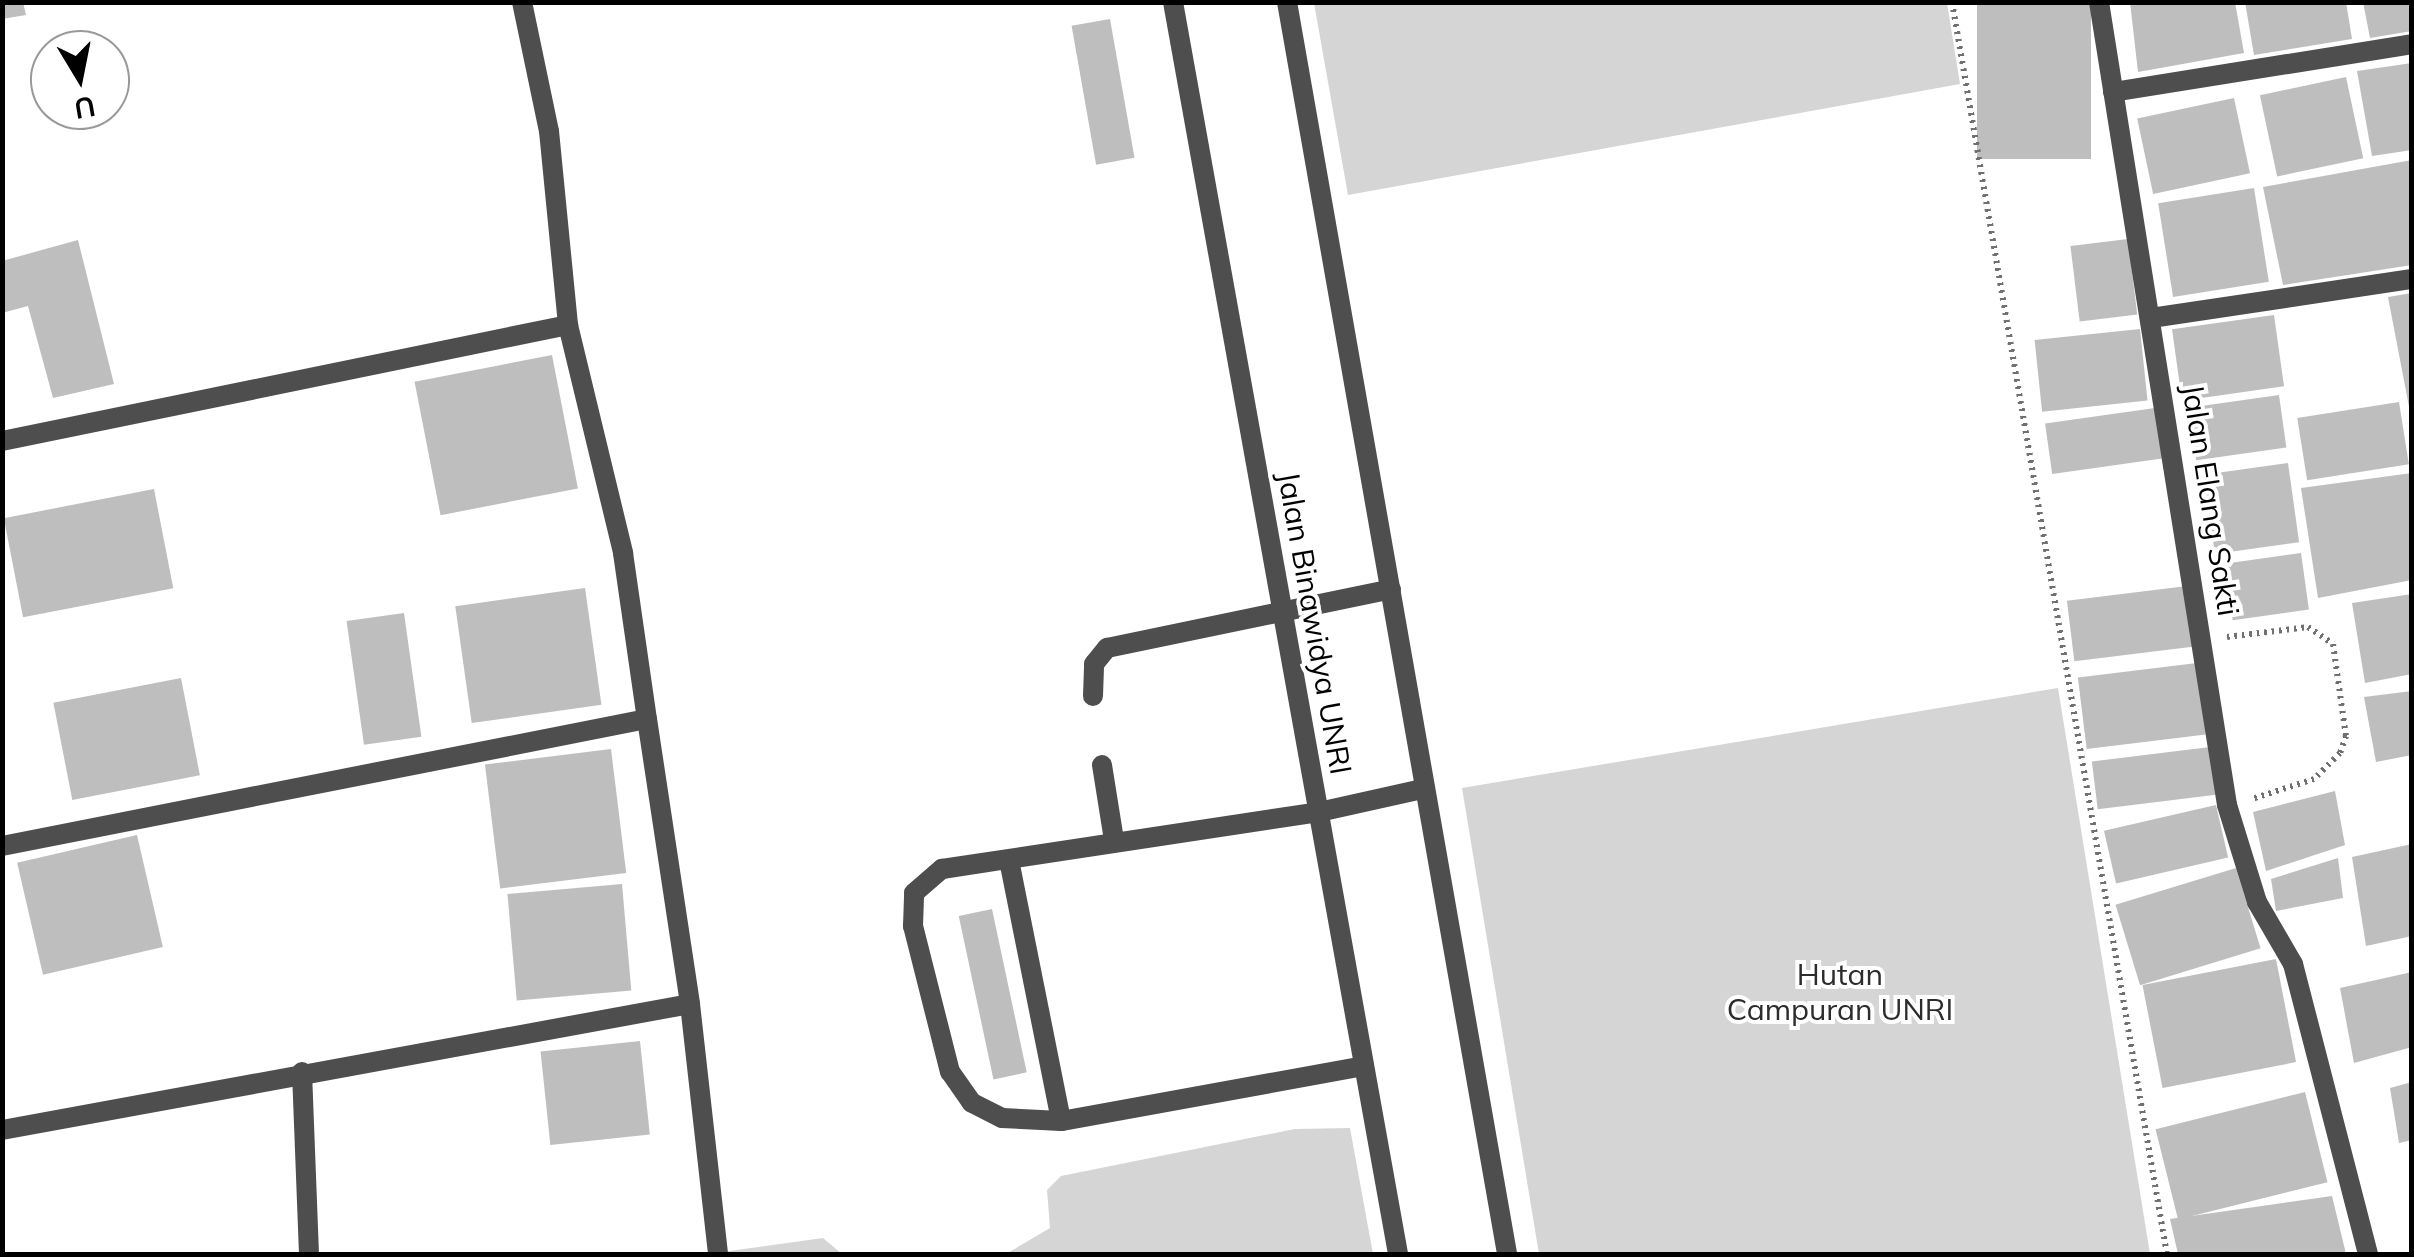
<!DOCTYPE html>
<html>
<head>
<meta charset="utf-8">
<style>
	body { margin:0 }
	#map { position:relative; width:2414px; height:1257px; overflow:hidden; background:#fff; font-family:Mulish,sans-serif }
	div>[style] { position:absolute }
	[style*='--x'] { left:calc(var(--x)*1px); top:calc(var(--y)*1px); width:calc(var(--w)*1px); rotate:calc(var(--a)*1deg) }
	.green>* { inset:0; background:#d5d5d5 }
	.building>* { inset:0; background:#bebebe; transform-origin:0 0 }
	.path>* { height:6px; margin-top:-3px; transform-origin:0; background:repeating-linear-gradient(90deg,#707070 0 2.5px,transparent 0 7.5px) }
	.service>* { height:20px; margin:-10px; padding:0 10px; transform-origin:10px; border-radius:10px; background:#4e4e4e }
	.minor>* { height:20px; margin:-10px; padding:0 10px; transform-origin:10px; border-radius:10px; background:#4e4e4e }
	span { translate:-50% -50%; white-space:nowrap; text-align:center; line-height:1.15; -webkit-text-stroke:8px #fff; paint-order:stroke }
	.street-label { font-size:30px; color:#000 }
	.park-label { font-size:30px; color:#2c2c2c }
	.frame { position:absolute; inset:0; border:5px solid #000; pointer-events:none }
	.north { position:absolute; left:30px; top:30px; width:100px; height:100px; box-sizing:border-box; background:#fff; border:2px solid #999; border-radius:50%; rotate:170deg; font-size:28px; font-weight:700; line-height:40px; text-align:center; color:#000 }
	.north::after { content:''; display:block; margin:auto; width:35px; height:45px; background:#000; clip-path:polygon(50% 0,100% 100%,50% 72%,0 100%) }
</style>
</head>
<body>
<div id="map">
	<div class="green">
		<div style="clip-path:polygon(1314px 3px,1947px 3px,1960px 84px,1348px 195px)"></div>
		<div style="clip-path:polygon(2058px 688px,2150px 1254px,1539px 1254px,1462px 788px)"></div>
		<div style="clip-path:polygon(1350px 1128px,1373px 1254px,1006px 1254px,1050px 1228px,1047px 1190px,1061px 1176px,1295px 1129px)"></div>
		<div style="clip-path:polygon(823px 1238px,842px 1254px,707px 1254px)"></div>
	</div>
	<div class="building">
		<div style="clip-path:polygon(2px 2px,23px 2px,26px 15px,2px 19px)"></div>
		<div style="left:1977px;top:2px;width:114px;height:157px"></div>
		<div style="clip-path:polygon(2130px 2px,2235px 2px,2244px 53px,2138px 72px)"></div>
		<div style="clip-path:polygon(2245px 2px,2346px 2px,2352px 39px,2254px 55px)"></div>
		<div style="clip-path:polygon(2363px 2px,2412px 2px,2412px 31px,2370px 38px)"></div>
		<div style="left:1110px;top:19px;width:141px;height:39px;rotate:80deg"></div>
		<div style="clip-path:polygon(2412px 63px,2412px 150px,2372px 156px,2357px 71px)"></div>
		<div style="left:2346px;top:77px;width:83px;height:88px;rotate:78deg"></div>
		<div style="left:2234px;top:98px;width:77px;height:99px;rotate:78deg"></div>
		<div style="clip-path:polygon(2412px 160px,2412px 265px,2283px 285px,2263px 187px)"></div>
		<div style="left:2254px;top:188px;width:95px;height:97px;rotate:81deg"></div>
		<div style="left:2128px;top:239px;width:76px;height:58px;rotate:83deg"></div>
		<div style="clip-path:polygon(78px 240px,114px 384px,53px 398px,28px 306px,2px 313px,2px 261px)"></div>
		<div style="clip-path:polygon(2412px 293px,2412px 412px,2410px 412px,2388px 297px)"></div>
		<div style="left:2274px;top:315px;width:72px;height:103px;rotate:82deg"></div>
		<div style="left:2140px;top:329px;width:72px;height:106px;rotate:84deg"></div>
		<div style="left:552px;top:355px;width:136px;height:140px;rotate:79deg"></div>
		<div style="left:2279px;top:395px;width:53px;height:91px;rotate:82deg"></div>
		<div style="left:2399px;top:402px;width:63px;height:103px;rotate:81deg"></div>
		<div style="left:2155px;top:408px;width:51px;height:111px;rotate:82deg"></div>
		<div style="left:2288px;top:463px;width:80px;height:85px;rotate:82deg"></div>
		<div style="clip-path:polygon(2412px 473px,2412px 580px,2318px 598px,2301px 488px)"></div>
		<div style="left:154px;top:489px;width:101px;height:153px;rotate:79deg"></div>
		<div style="left:2301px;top:553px;width:57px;height:77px;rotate:82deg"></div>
		<div style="left:2187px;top:586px;width:61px;height:121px;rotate:83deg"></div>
		<div style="left:585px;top:588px;width:118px;height:131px;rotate:82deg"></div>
		<div style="clip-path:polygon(2412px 594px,2412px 674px,2365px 683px,2352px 603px)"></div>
		<div style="left:404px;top:613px;width:125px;height:58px;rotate:82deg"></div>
		<div style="left:2197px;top:663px;width:72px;height:120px;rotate:83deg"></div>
		<div style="left:181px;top:678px;width:99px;height:130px;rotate:79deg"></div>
		<div style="clip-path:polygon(2412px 691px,2412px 755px,2376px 762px,2364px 697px)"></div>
		<div style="left:2210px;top:747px;width:48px;height:119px;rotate:83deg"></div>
		<div style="left:611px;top:749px;width:125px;height:127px;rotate:83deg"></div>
		<div style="clip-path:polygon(2335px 791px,2345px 845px,2266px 871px,2253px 812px)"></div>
		<div style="left:2216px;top:805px;width:54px;height:115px;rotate:77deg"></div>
		<div style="left:137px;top:835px;width:115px;height:123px;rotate:77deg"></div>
		<div style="clip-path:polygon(2412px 844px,2412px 936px,2366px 946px,2352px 857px)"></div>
		<div style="clip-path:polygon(2338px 858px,2343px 898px,2276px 911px,2271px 879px)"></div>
		<div style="left:2236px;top:868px;width:84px;height:126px;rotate:73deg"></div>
		<div style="left:622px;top:884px;width:107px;height:115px;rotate:85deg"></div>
		<div style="left:992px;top:909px;width:167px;height:34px;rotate:78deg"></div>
		<div style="left:2276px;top:959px;width:105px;height:136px;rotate:79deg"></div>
		<div style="clip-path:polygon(2412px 972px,2412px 1047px,2354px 1063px,2340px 988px)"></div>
		<div style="left:640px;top:1041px;width:94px;height:100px;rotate:84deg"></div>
		<div style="clip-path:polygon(2412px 1082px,2412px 1140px,2399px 1143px,2390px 1088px)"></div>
		<div style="left:2305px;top:1092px;width:93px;height:154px;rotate:76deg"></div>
		<div style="clip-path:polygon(2332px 1196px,2346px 1254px,2178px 1254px,2170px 1219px)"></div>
	</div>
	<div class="path">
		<div style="--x:1952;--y:2;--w:1270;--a:80.26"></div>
		<div style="--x:2227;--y:637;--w:82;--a:-7"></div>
		<div style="--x:2308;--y:627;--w:30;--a:34"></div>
		<div style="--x:2333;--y:644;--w:93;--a:82"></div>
		<div style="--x:2346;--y:736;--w:18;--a:109"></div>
		<div style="--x:2340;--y:753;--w:37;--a:135"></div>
		<div style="--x:2314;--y:779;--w:65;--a:162.1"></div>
	</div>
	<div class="service">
		<div style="--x:1173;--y:2;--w:1272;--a:79.81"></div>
		<div style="--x:1287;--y:2;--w:1271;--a:80.03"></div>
		<div style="--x:1093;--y:696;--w:32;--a:-88"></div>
		<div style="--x:1094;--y:664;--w:21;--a:-51"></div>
		<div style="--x:1107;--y:648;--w:290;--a:-11.7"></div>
		<div style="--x:1102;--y:765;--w:76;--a:80.9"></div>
		<div style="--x:1009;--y:860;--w:266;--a:78.7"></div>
		<div style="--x:1364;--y:1066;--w:308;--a:169.7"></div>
		<div style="--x:1061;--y:1121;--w:59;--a:-177.1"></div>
		<div style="--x:1002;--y:1118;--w:34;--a:-153"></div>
		<div style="--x:972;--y:1103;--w:38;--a:-125"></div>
		<div style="--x:950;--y:1072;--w:151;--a:-104.2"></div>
		<div style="--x:913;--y:926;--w:33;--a:-88"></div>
		<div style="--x:914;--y:893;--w:37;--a:-41"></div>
		<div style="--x:942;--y:869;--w:381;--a:-8.6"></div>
		<div style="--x:1319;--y:812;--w:107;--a:-12.5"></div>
	</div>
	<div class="minor">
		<div style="--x:522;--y:2;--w:132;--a:78.2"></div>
		<div style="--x:549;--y:131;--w:195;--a:84.4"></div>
		<div style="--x:568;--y:325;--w:235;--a:76.4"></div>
		<div style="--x:623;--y:553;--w:168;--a:81.8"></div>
		<div style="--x:2099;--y:2;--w:813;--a:80.94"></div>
		<div style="--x:2227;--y:805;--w:102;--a:72.8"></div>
		<div style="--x:2257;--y:902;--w:72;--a:59.9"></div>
		<div style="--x:2293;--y:964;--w:300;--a:75.5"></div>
		<div style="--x:2113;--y:92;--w:303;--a:-9.1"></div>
		<div style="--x:2151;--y:318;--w:264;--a:-8.5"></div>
		<div style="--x:2;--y:441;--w:578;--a:-11.58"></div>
		<div style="--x:2;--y:846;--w:657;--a:-11.14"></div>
		<div style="--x:647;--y:719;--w:288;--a:81.4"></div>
		<div style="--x:690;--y:1004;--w:252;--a:83.6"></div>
		<div style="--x:302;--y:1072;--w:182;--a:87.8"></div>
		<div style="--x:2;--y:1130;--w:699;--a:-10.38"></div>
	</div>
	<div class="street-label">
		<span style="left:2211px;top:500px;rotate:81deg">Jalan Elang Sakti</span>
		<span style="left:1315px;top:623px;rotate:80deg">Jalan Binawidya UNRI</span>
	</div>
	<div class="park-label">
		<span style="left:1840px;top:991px">Hutan<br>Campuran UNRI</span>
	</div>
	<div class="frame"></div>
	<div class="north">U</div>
</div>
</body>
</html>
